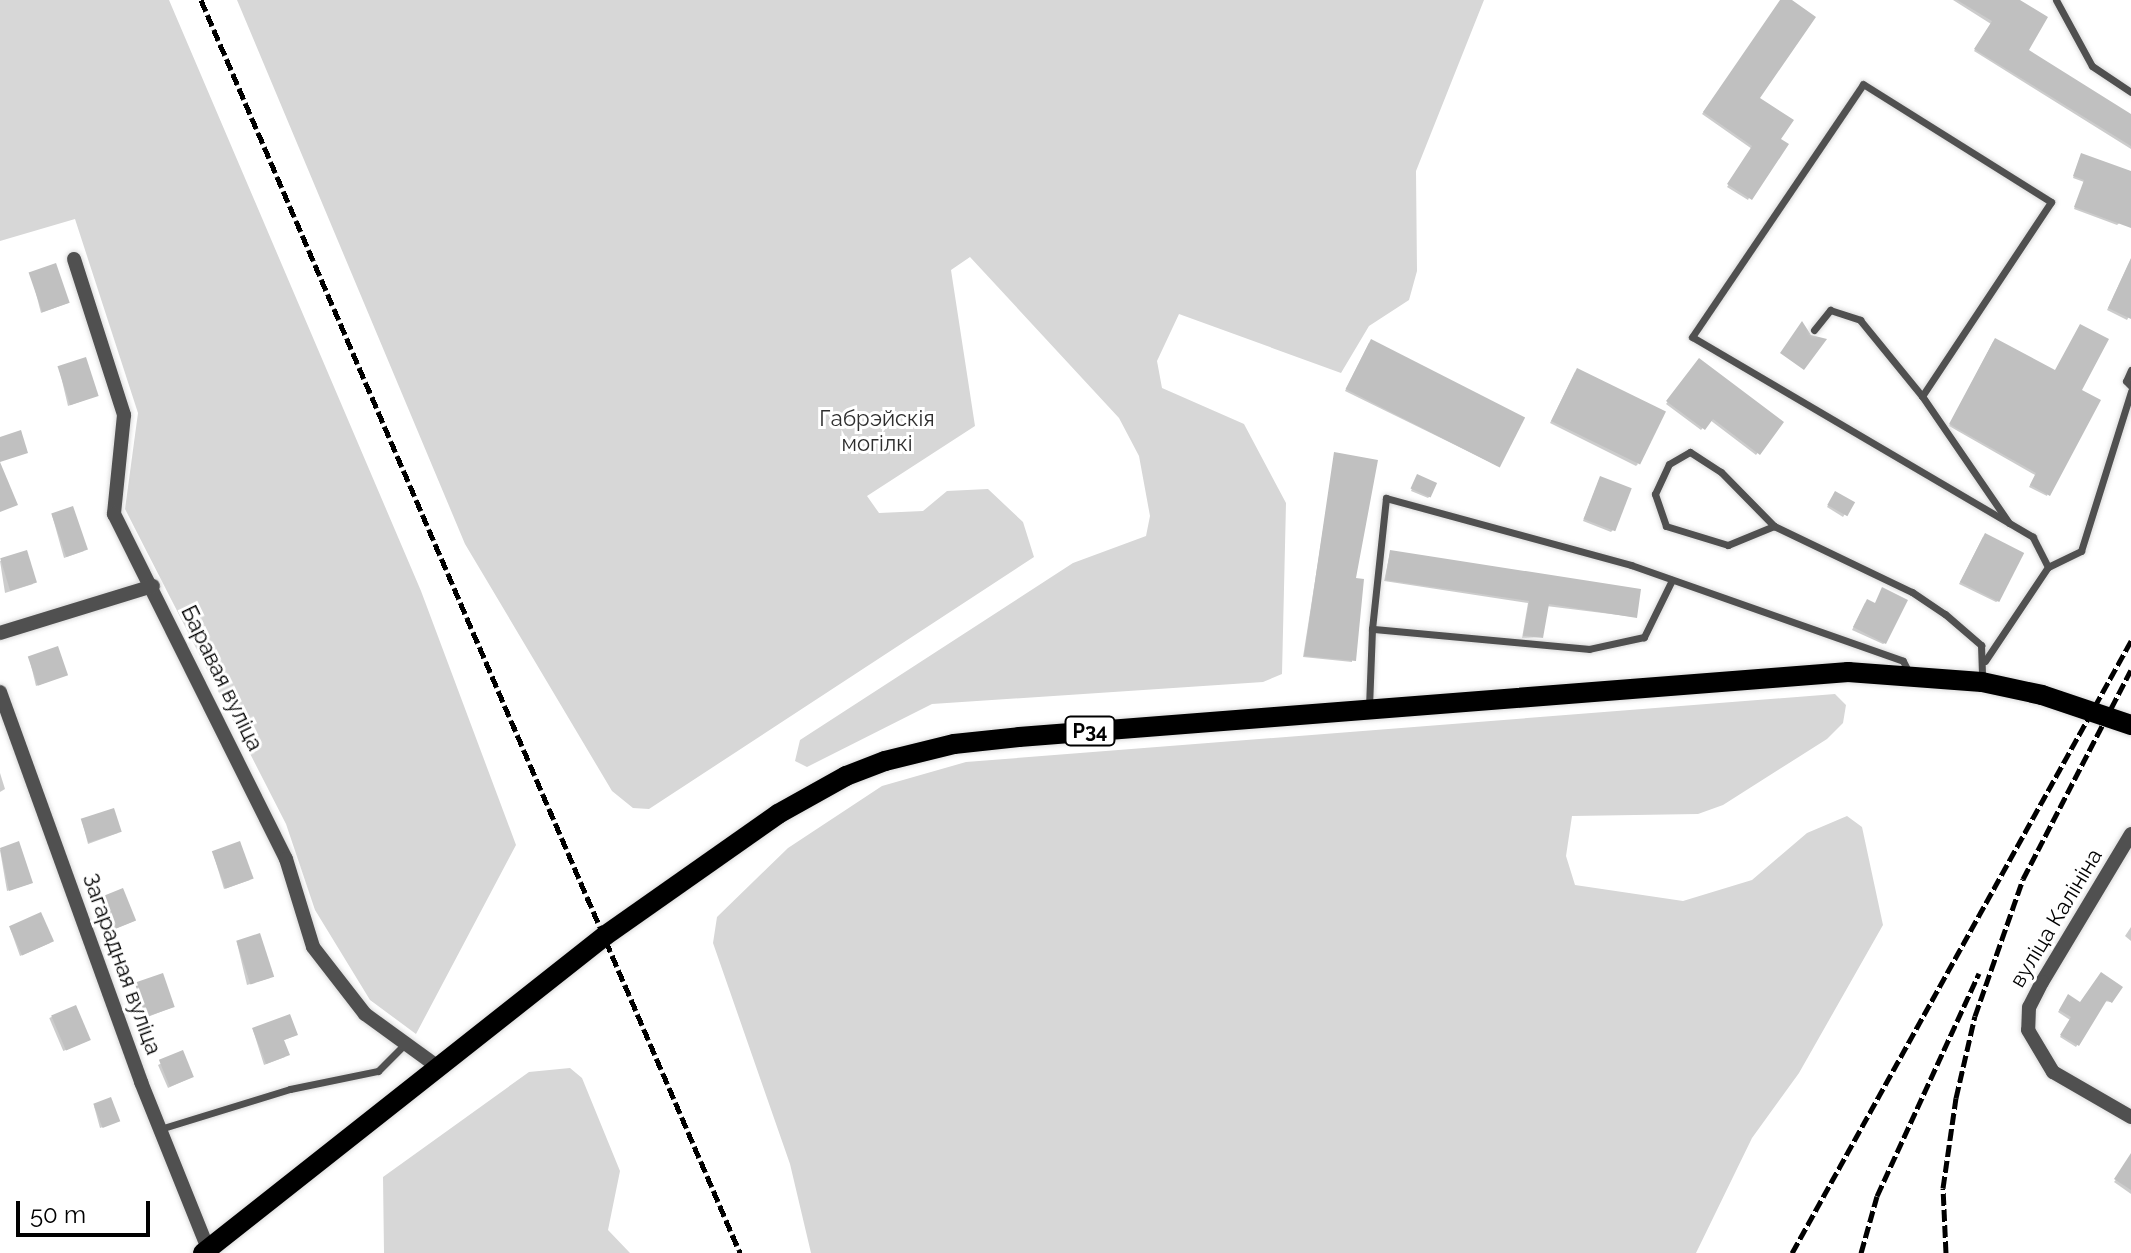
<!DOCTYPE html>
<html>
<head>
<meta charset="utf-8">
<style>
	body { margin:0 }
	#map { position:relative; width:2131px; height:1253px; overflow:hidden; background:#fff; font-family:Raleway,sans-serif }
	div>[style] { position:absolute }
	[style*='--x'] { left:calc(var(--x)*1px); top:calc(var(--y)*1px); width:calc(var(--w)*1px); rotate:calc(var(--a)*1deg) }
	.green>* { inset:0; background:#d7d7d7 }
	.shadow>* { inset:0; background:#0003; transform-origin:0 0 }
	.building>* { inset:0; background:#c0c0c0; transform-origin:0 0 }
	.roads { filter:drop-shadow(0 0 2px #dbdbdb) drop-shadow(0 0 2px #dbdbdb) }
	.lane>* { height:7px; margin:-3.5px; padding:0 3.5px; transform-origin:3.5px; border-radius:3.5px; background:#505050 }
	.street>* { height:14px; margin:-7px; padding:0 7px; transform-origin:7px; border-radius:7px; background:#505050 }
	.primary>* { height:20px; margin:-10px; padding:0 10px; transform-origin:10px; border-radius:10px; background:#000 }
	.rail>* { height:5px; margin-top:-2.5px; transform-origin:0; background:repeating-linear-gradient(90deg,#000 0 12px,transparent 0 16px) }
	span { translate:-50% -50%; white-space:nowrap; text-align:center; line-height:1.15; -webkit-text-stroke:6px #fff; paint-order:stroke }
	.shield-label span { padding:2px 6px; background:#fff; border:2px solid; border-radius:6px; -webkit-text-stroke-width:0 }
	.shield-label { font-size:20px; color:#000; font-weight:700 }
	.park-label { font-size:22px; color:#2e2e2e }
	.street-label { font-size:22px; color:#000 }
	.scale { position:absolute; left:16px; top:1201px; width:134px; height:36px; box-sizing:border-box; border:4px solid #000; border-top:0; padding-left:10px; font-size:24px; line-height:28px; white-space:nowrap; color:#000; -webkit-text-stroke:6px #fff; paint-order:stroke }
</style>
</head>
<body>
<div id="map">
	<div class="green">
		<div style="clip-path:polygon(0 0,169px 0,421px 591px,516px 845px,416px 1034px,370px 1000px,315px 910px,286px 824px,125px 509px,138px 413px,75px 219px,0 241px)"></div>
		<div style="clip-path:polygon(237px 0,1484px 0,1416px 171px,1417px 271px,1409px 300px,1369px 326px,1341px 373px,1179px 314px,1157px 361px,1162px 388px,1244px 424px,1286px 503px,1282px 674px,1263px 682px,932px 704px,807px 767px,795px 761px,800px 740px,1073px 563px,1146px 536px,1150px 516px,1139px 456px,1119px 418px,970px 257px,951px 270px,975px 426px,867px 496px,879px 513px,923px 511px,947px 491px,988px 489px,1023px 522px,1034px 557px,649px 809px,633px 808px,612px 791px,465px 544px)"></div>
		<div style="clip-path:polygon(1835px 694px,1846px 705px,1843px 723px,1827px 739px,1723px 805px,1698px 814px,1572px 816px,1566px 856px,1575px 885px,1683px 901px,1752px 880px,1807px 833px,1847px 816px,1862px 827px,1883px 925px,1799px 1073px,1752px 1138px,1696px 1253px,811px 1253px,790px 1164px,713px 943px,717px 917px,788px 848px,882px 786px,966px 762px)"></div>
		<div style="clip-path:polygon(570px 1068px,582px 1078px,620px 1171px,608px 1230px,630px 1253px,384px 1253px,383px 1177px,529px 1072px)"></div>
	</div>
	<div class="shadow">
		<div style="clip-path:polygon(1782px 0,1788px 0,1757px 98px,1778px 139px,1748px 200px,1727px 187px,1752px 149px,1702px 114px)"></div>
		<div style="clip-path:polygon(1953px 0,2016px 0,2026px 51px,2131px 116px,2131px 149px,1974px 51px,1991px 24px)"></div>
		<div style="clip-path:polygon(2080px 157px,2131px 173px,2131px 213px,2117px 225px,2074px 209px,2084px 182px,2073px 178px)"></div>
		<div style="clip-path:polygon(2131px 259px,2131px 313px,2127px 320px,2107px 310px)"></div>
		<div style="clip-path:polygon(31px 274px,68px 303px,41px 313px)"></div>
		<div style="clip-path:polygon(1993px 342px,2079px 390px,2047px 496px,2029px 487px,2035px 475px,1949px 426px)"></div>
		<div style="clip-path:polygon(1369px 343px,1498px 466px,1345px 391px)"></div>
		<div style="clip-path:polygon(1699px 361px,1781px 423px,1756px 455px,1710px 420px,1701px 430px,1666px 404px)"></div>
		<div style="clip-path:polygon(59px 368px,96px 396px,68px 406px)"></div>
		<div style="clip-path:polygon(1575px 372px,1638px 464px,1636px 466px,1550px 423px)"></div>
		<div style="clip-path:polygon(1335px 454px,1354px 580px,1352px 662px,1303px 657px)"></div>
		<div style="clip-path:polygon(1416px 479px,1430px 496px,1428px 498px,1411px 491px)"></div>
		<div style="clip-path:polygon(1599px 480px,1613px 530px,1611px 532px,1583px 521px)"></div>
		<div style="clip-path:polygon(1834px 495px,1852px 503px,1843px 517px,1827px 507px)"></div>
		<div style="clip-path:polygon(52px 515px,84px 551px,64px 558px)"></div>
		<div style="clip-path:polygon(1983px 537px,1998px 601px,1996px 602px,1959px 584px)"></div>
		<div style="clip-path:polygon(25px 553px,33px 584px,5px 593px,0 561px)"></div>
		<div style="clip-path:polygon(1390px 553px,1635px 617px,1546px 606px,1541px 637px,1522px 638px,1528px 603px,1384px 581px)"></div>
		<div style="clip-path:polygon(1865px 603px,1885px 643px,1883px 644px,1852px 630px)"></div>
		<div style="clip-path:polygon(29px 657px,66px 675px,36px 686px)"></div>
		<div style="clip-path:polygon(0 773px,5px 789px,0 792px)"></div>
		<div style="clip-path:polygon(82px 821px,118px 833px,88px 844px)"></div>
		<div style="clip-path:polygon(18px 844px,29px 884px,7px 891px,0 850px)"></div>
		<div style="clip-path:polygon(213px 853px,250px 880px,224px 889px)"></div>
		<div style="clip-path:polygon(103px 897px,134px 921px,112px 930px)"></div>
		<div style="clip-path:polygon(2131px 927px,2131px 941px,2125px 936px)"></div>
		<div style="clip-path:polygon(10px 928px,50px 943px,20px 956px)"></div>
		<div style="clip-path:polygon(237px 943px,270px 978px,247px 985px)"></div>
		<div style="clip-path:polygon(2099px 977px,2111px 1002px,2104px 1001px,2076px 1047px,2060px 1037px,2070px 1020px,2058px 1012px,2066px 999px,2080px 1004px)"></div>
		<div style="clip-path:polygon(136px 985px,173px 1007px,145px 1018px)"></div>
		<div style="left:75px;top:1007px;width:36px;height:28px;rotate:67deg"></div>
		<div style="clip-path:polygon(253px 1030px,294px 1036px,282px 1041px,285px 1057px,264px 1065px)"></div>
		<div style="clip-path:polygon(182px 1053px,190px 1078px,168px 1088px,158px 1065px)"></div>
		<div style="clip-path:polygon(94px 1106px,116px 1122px,100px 1128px)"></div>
		<div style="clip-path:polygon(2131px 1161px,2131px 1194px,2114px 1182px)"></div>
	</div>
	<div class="building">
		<div style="clip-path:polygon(1780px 0,1792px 0,1816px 17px,1760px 98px,1794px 120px,1781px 139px,1789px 144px,1752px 200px,1727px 184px,1752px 146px,1703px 112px)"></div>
		<div style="clip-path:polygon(1957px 0,2020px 0,2048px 17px,2029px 50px,2131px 114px,2131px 146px,1974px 49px,1992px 21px)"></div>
		<div style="clip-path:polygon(2081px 153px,2131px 171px,2131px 228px,2074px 207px,2084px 180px,2073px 176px)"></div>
		<div style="clip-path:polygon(2131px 258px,2131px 319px,2108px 308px)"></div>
		<div style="left:56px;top:263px;width:42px;height:29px;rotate:71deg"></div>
		<div style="clip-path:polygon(1802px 321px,1811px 335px,1827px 339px,1804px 370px,1780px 353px)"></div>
		<div style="clip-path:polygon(2080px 324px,2109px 339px,2082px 390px,2101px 400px,2050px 496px,2030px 485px,2036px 473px,1949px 424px,1995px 338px,2055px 370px)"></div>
		<div style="left:1371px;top:339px;width:173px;height:56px;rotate:27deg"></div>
		<div style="left:86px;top:357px;width:41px;height:30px;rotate:72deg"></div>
		<div style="clip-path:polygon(1699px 358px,1784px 422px,1760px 455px,1713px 419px,1705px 430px,1666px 401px)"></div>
		<div style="left:1577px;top:368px;width:99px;height:59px;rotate:26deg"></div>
		<div style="clip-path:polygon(21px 430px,28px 453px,0 462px,0 437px)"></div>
		<div style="clip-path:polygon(1334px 452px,1378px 460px,1356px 578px,1364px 579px,1356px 661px,1304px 656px)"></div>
		<div style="clip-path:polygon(0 462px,18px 505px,0 512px)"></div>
		<div style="left:1417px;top:474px;width:22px;height:16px;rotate:24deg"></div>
		<div style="left:1600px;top:476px;width:34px;height:46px;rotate:21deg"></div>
		<div style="left:1835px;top:491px;width:23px;height:16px;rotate:29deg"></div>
		<div style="left:73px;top:506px;width:46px;height:23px;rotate:71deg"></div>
		<div style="left:1985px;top:533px;width:44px;height:55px;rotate:27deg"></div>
		<div style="left:27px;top:550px;width:34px;height:28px;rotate:73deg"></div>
		<div style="clip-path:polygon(1390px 550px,1641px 589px,1637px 618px,1549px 604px,1543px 638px,1523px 636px,1529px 601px,1385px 580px)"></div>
		<div style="clip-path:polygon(1882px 587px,1908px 600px,1886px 644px,1853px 627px,1867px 599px,1875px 603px)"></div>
		<div style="left:58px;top:646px;width:31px;height:32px;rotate:71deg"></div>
		<div style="left:114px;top:808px;width:25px;height:35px;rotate:72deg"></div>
		<div style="clip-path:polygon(19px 841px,33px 883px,9px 891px,0 848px)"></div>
		<div style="left:240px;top:841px;width:40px;height:30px;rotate:70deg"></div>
		<div style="left:123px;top:888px;width:35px;height:22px;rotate:68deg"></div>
		<div style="left:41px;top:912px;width:32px;height:35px;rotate:66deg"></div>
		<div style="left:260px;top:933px;width:46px;height:25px;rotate:72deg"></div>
		<div style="clip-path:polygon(2101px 972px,2123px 987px,2112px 1003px,2107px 1000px,2079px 1046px,2060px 1035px,2071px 1017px,2059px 1010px,2068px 994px,2080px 1002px)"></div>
		<div style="left:163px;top:973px;width:36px;height:30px;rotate:71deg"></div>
		<div style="left:76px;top:1005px;width:38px;height:27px;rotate:67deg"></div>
		<div style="clip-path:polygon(290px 1014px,298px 1035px,284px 1040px,290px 1055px,266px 1064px,252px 1028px)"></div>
		<div style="left:183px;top:1050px;width:29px;height:26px;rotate:68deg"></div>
		<div style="left:111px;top:1097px;width:26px;height:19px;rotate:69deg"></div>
		<div style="clip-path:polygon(2131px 1153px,2131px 1190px,2114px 1179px)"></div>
	</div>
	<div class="roads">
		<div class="lane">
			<div style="--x:2056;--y:0;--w:75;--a:61.4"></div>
			<div style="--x:2092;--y:66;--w:47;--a:33.7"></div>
			<div style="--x:1814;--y:330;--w:26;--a:-51"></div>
			<div style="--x:1830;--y:310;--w:32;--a:18"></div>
			<div style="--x:1860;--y:320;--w:98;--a:50.8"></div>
			<div style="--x:2131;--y:370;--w:12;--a:114"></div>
			<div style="--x:2126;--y:381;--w:7;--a:45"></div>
			<div style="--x:1774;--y:526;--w:50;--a:157.6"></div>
			<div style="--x:1728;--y:545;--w:65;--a:-163"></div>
			<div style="--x:1666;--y:526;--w:34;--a:-109"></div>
			<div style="--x:1655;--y:494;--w:33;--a:-65"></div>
			<div style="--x:1669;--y:464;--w:24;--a:-30"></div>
			<div style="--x:1690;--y:452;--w:37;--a:33"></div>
			<div style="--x:1721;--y:472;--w:76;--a:45.5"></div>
			<div style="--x:1774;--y:526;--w:153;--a:25.6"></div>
			<div style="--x:1912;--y:592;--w:40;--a:34"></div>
			<div style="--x:1945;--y:614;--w:48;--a:40.7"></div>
			<div style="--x:1981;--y:645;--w:35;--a:88"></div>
			<div style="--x:2048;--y:567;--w:37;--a:-26"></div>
			<div style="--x:2081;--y:551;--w:168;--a:-72.6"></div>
			<div style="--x:1672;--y:580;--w:64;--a:116.2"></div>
			<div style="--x:1644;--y:637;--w:56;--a:167.7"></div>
			<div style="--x:1589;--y:649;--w:218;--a:-174.7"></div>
			<div style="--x:1372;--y:629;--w:132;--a:-83.9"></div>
			<div style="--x:1386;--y:498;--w:254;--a:15.3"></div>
			<div style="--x:1631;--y:565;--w:288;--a:19.4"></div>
			<div style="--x:1903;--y:661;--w:13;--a:63"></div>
			<div style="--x:1985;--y:661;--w:113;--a:-56.2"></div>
			<div style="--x:2048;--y:567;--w:34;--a:-117"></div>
			<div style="--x:2033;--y:537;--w:395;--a:-149.6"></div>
			<div style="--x:1692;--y:337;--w:305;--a:-55.9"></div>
			<div style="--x:1863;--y:84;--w:222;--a:32.1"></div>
			<div style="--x:2051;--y:202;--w:233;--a:123.6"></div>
			<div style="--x:1922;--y:396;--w:154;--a:55.6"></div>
			<div style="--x:1369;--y:707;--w:78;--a:-87.8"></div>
			<div style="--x:160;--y:1129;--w:136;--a:-17.1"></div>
			<div style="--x:290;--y:1089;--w:90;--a:-11.6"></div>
			<div style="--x:378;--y:1071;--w:37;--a:-45"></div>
		</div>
		<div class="street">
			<div style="--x:74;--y:259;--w:164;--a:72.2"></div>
			<div style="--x:124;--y:415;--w:100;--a:95.8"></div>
			<div style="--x:114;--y:514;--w:385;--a:63.5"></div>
			<div style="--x:286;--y:859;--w:92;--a:72.9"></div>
			<div style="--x:313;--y:947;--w:85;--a:52.2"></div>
			<div style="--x:365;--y:1014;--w:90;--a:36"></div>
			<div style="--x:0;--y:633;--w:160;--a:-17.1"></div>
			<div style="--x:0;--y:692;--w:415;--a:70.1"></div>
			<div style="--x:141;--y:1082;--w:180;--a:68.1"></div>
			<div style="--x:2131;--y:834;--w:173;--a:121"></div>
			<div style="--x:2042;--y:982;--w:28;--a:117"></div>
			<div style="--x:2029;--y:1007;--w:23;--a:92"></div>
			<div style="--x:2028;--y:1030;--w:49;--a:59.2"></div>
			<div style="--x:2053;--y:1072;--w:90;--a:30"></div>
		</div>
		<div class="primary">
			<div style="--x:203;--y:1253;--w:513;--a:-38.28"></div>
			<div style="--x:606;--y:935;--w:210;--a:-35.1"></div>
			<div style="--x:778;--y:814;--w:78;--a:-29.2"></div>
			<div style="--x:846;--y:776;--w:42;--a:-21"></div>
			<div style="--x:885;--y:761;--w:71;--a:-13.8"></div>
			<div style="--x:954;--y:744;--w:65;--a:-6.1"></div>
			<div style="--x:1019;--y:737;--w:832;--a:-4.48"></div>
			<div style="--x:1848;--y:672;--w:134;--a:4.3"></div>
			<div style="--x:1982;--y:682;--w:61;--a:12.2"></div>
			<div style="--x:2042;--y:695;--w:94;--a:18.6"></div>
		</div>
	</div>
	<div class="rail">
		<div style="--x:201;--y:0;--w:1364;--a:66.72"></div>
		<div style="--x:1792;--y:1253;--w:700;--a:-61.02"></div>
		<div style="--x:1861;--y:1253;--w:59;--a:-74.3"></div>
		<div style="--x:1877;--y:1196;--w:245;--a:-65.4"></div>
		<div style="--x:1946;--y:1253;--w:65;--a:-92.6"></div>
		<div style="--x:1943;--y:1188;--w:91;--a:-81.8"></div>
		<div style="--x:1956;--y:1098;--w:84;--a:-77"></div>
		<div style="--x:1975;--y:1016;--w:145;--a:-70.7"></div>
		<div style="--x:2023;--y:879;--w:235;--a:-62.7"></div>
	</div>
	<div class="shield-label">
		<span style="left:1090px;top:731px">Р34</span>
	</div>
	<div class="park-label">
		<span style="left:877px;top:431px">Габрэйскія<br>могілкі</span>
	</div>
	<div class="street-label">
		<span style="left:222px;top:678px;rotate:64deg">Баравая вуліца</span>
		<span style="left:2056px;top:918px;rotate:-59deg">вуліца Калініна</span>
		<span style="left:122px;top:964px;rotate:70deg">Загарадная вуліца</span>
	</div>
	<div class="scale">50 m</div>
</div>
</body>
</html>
